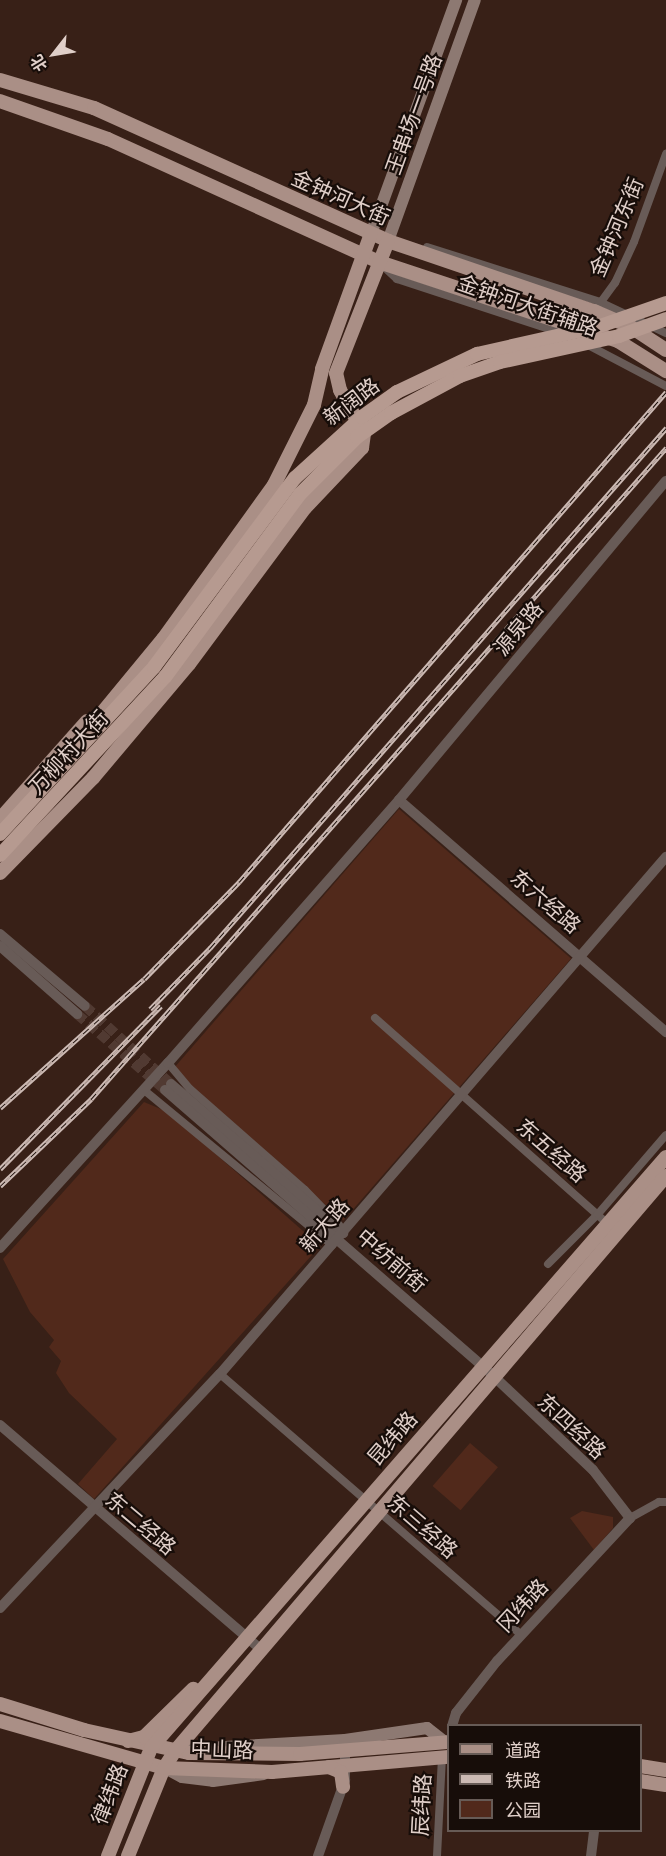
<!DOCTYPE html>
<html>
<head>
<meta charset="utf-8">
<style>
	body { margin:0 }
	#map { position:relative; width:666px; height:1856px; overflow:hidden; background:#382017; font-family:"IBM Plex Serif","Noto Sans SC",serif }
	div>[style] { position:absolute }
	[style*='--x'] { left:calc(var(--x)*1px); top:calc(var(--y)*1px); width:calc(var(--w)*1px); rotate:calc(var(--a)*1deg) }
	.green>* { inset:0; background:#51291b; transform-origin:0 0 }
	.tertiary-tunnel>* { height:10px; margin-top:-5px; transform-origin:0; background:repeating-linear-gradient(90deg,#513a32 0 10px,transparent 0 15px) }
	.minor>* { height:8px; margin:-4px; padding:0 4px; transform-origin:4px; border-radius:4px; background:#685b57 }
	.tertiary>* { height:10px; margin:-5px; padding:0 5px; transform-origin:5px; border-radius:5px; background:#685b57 }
	.secondary>* { height:12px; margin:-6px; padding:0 6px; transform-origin:6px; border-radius:6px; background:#8d7972 }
	.primary>* { height:14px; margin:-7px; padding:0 7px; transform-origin:7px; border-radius:7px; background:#aa8f86 }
	.trunk>* { height:14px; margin:-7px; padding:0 7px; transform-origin:7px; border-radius:7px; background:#b69a90 }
	.rail>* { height:4.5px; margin-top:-2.25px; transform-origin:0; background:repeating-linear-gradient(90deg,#170d09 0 7px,#ccbab4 0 14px); box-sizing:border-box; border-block:2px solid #ccbab4 }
	.trunk-bridge>* { height:14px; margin:-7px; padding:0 7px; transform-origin:7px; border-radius:7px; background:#b69a90 }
	span { translate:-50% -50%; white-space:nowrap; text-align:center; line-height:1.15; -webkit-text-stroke:4.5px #170d09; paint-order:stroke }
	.street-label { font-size:21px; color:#e0cfc9 }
	.legend { position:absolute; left:447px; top:1724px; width:195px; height:108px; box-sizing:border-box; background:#170d09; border:2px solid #675b56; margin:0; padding:8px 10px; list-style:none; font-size:18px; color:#e0cfc9 }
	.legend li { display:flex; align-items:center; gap:12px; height:30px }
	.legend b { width:30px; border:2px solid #675b56 }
	.north { position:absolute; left:24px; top:24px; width:60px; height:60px; -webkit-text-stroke:4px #170d09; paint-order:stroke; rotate:239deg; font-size:16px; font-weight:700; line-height:24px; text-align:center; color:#e0cfc9 }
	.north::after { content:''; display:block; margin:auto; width:21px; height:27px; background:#e0cfc9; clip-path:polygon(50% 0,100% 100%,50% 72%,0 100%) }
</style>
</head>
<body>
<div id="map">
	<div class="green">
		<div style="left:399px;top:809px;width:228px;height:347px;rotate:41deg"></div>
		<div style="clip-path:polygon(144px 1102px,168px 1112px,320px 1246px,94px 1499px,78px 1484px,117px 1439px,69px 1393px,56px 1373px,61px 1361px,49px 1347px,54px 1340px,30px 1312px,3px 1259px)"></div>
		<div style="left:470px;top:1443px;width:37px;height:57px;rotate:41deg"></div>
		<div style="clip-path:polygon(582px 1511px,613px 1517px,613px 1528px,594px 1550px,570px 1518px)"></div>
	</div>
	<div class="tertiary-tunnel">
		<div style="--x:85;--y:1006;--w:116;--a:42.2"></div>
		<div style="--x:77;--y:1014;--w:116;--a:40.8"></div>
	</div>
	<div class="minor">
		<div style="--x:427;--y:247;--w:182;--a:17.6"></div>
		<div style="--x:600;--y:302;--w:73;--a:25.2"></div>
		<div style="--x:381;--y:264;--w:22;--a:43"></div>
		<div style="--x:397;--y:279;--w:173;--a:18.2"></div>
		<div style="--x:598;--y:306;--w:29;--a:-54"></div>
		<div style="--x:615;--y:283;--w:45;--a:-65.1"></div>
		<div style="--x:634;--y:242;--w:94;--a:-70"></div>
		<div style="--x:586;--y:344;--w:90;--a:27.7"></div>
		<div style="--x:375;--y:1018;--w:314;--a:41.5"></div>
		<div style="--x:168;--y:1063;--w:34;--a:50"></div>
		<div style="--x:190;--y:1089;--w:153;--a:41.3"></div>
		<div style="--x:305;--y:1190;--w:49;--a:45.8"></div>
		<div style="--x:144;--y:1090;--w:244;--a:39.5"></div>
		<div style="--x:548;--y:1264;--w:71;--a:-45"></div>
		<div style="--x:598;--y:1214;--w:104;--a:-49.3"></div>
		<div style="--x:220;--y:1374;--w:398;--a:40.9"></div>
		<div style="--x:630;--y:1518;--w:33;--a:-29"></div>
		<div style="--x:659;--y:1502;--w:7;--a:0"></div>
		<div style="--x:437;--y:1856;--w:99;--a:-87.1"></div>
	</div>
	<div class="tertiary">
		<div style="--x:399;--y:800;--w:354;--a:41"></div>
		<div style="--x:0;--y:934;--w:111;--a:40.3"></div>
		<div style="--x:0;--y:946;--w:103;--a:41.4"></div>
		<div style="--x:171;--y:1084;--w:228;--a:40.9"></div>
		<div style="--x:165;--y:1090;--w:421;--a:41"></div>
		<div style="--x:483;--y:1366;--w:151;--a:43.4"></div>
		<div style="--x:593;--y:1470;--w:61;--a:52.4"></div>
		<div style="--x:630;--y:1518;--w:195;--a:132.9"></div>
		<div style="--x:497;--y:1661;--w:66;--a:128.3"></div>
		<div style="--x:456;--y:1713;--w:14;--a:107"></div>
		<div style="--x:0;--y:1248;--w:250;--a:-47.8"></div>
		<div style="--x:168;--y:1063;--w:350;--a:-48.7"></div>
		<div style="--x:399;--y:800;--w:416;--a:-50.1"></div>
		<div style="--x:0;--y:1425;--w:342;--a:40.7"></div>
		<div style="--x:0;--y:1608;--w:321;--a:-46.8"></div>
		<div style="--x:220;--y:1374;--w:683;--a:-49.22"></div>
		<div style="--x:318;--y:1856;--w:81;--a:-70.4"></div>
		<div style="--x:345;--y:1780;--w:36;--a:-90"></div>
		<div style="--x:591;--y:1856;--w:26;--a:-83"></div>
	</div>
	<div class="secondary">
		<div style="--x:371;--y:234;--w:249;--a:-70"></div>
		<div style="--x:388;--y:241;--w:256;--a:-70.2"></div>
		<div style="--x:189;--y:1749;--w:156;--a:-3.3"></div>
		<div style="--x:345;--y:1740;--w:83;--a:-8.3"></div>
		<div style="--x:427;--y:1728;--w:23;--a:38"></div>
		<div style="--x:165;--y:1768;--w:19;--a:28"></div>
		<div style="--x:182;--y:1777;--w:31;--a:7"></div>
		<div style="--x:213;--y:1781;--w:51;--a:-7.8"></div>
	</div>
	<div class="primary">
		<div style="--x:0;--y:80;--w:98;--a:16.6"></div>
		<div style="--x:94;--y:108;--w:323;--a:24.3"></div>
		<div style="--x:388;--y:241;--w:218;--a:18.8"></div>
		<div style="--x:594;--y:311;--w:40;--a:23.4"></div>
		<div style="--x:631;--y:327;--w:42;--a:33.3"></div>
		<div style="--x:0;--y:101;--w:114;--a:19.4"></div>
		<div style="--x:108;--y:139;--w:298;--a:24.4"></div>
		<div style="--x:379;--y:262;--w:252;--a:18.3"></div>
		<div style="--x:618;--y:341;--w:57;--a:32"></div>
		<div style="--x:83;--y:736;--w:126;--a:-50.5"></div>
		<div style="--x:163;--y:639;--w:190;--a:-54.2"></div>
		<div style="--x:274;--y:485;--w:89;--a:-63.4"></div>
		<div style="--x:314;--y:405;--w:37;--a:-77"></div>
		<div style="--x:322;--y:369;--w:144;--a:-70.1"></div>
		<div style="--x:0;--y:819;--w:131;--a:-48.4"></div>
		<div style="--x:0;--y:873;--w:133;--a:-45.6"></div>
		<div style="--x:93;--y:778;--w:149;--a:-49.9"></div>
		<div style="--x:189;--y:664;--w:194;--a:-53.4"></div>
		<div style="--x:305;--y:508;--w:83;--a:-46.5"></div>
		<div style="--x:362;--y:448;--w:15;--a:-82"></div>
		<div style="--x:364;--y:433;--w:49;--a:-119.2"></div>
		<div style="--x:340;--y:390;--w:17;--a:-103"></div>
		<div style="--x:336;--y:373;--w:142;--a:-68.5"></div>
		<div style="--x:0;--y:1704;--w:88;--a:17.2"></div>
		<div style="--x:84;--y:1730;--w:107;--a:12.4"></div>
		<div style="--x:189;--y:1753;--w:111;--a:0.5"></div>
		<div style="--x:300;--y:1754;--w:148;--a:-4.6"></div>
		<div style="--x:0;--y:1721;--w:171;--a:16"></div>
		<div style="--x:164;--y:1768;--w:108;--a:2.1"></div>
		<div style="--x:272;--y:1772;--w:177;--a:-4.9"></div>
		<div style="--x:128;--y:1741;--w:16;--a:-14"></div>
		<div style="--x:144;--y:1737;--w:69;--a:-44.4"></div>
		<div style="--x:640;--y:1766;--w:26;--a:9"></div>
		<div style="--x:329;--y:1767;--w:13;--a:23"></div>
		<div style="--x:341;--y:1772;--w:15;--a:82"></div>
		<div style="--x:640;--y:1781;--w:26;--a:9"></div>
		<div style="--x:108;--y:1856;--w:116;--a:-68.3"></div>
		<div style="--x:151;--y:1748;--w:784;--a:-48.93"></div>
		<div style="--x:128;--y:1856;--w:95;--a:-67.8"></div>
		<div style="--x:164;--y:1768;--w:20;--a:-57"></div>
		<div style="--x:175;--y:1751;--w:756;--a:-49.51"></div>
	</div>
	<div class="trunk">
		<div style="--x:0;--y:834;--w:227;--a:-47.3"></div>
		<div style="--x:0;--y:855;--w:243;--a:-47.2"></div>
	</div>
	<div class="rail">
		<div style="--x:150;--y:1009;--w:86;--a:-45.5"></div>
		<div style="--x:210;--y:948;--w:692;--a:-48.75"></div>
		<div style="--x:0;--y:1108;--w:193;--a:-41.9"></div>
		<div style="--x:144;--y:979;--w:136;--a:-45.6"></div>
		<div style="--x:239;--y:882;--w:650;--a:-48.93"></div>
		<div style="--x:0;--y:1169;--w:229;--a:-45.4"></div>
		<div style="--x:0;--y:1186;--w:126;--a:-43.7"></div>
		<div style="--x:91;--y:1099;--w:869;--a:-48.55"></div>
	</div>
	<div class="trunk-bridge">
		<div style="--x:154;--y:667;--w:236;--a:-53.3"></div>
		<div style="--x:295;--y:478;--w:91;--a:-42.3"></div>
		<div style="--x:362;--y:417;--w:43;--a:-35.5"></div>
		<div style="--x:397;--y:392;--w:89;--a:-25.4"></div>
		<div style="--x:477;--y:354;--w:123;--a:-12.7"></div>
		<div style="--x:597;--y:327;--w:73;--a:-19.2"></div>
		<div style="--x:165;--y:677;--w:227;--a:-53.6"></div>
		<div style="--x:300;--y:494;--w:81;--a:-45"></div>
		<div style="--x:357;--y:437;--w:42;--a:-35.2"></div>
		<div style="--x:391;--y:413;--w:78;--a:-28.2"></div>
		<div style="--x:460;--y:376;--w:42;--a:-19.3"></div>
		<div style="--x:500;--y:362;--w:122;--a:-12.3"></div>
		<div style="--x:619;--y:336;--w:50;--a:-19.9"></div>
	</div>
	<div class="street-label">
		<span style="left:413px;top:114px;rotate:-70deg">王串场一号路</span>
		<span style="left:341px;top:197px;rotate:24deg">金钟河大街</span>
		<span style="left:616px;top:227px;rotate:-67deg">金钟河东街</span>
		<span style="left:528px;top:305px;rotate:19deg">金钟河大街辅路</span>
		<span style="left:351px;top:401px;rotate:-37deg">新阔路</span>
		<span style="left:518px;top:628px;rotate:-50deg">源泉路</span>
		<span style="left:68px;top:752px;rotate:-47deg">万柳村大街</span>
		<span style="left:546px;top:901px;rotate:41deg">东六经路</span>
		<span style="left:552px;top:1150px;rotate:41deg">东五经路</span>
		<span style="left:324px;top:1225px;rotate:-49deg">新大路</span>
		<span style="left:392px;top:1260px;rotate:41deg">中纺前街</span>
		<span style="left:572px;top:1426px;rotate:43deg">东四经路</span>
		<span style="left:392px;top:1438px;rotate:-49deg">昆纬路</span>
		<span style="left:141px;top:1523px;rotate:40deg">东二经路</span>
		<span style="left:423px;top:1526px;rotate:41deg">东三经路</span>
		<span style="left:522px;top:1605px;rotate:-47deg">冈纬路</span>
		<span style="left:222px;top:1749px;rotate:2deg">中山路</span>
		<span style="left:109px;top:1794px;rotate:-69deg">律纬路</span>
		<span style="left:421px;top:1805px;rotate:-87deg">辰纬路</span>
	</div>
	<ul class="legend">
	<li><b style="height:8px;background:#aa8f86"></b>道路</li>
	<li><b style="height:8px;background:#ccbab4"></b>铁路</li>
	<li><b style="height:16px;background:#51291b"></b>公园</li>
	</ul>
	<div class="north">北</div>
</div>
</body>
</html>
